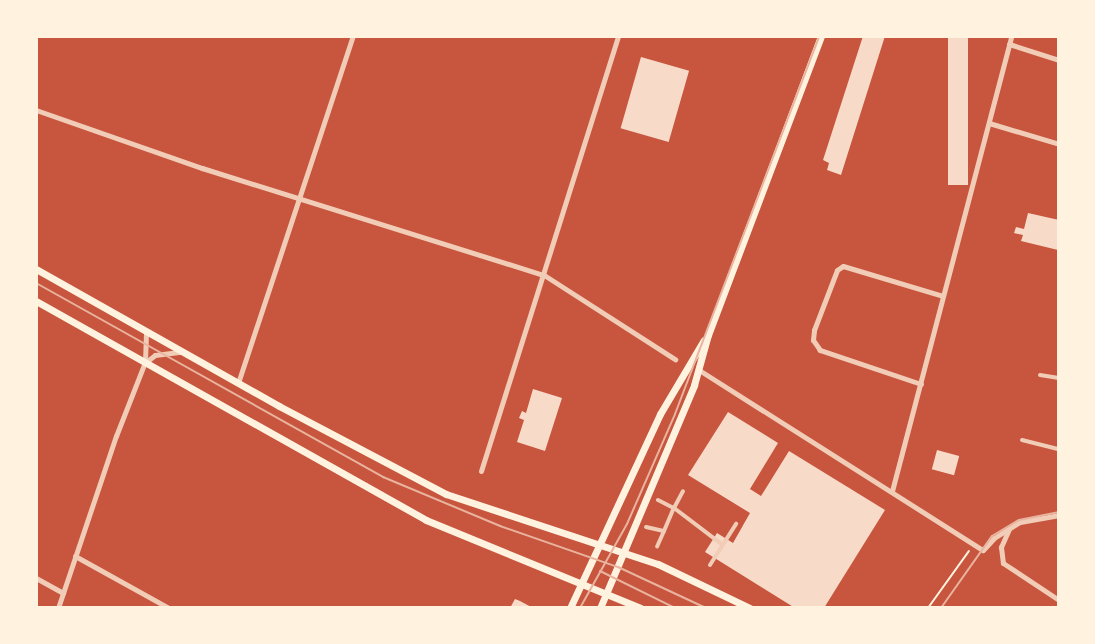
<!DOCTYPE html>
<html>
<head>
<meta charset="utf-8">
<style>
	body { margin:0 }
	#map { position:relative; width:1095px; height:644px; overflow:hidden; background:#c8553d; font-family:"Crimson Pro",serif }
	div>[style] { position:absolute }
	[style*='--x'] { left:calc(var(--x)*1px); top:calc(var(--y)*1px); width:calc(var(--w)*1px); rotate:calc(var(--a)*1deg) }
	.building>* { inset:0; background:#f7dbc8; transform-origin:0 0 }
	.path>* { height:2px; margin:-1px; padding:0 1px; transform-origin:1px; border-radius:1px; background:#fff3e0 }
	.pedestrian>* { height:4px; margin:-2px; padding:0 2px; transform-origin:2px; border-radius:2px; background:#f1ccb7 }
	.minor>* { height:5px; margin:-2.5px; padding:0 2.5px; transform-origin:2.5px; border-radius:2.5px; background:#f1ccb7 }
	.secondary>* { height:7px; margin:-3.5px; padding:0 3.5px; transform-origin:3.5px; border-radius:3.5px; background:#fff3e0 }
	.tram>* { height:2px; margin:-1px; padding:0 1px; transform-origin:1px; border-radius:1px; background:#e9b49f }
	span { translate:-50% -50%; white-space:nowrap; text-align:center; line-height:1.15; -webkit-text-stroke:8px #fff3e0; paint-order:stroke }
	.frame { position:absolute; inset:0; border:38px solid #fff3e0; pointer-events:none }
</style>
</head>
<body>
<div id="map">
	<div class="building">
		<div style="clip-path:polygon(863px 36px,885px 36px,841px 175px,827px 170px,829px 163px,823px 160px)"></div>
		<div style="left:948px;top:36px;width:20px;height:149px"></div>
		<div style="left:641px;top:57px;width:50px;height:74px;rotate:16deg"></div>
		<div style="clip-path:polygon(1028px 213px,1059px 220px,1058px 250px,1021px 241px,1023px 235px,1014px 233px,1016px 227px,1024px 229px)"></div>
		<div style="clip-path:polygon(533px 389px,562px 398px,545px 451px,517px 442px,524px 420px,519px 418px,522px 411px,526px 413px)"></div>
		<div style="clip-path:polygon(728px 412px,778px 443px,750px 489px,761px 496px,789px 451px,885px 510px,824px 608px,795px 608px,705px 552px,717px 533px,733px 543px,750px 513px,688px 475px)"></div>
		<div style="left:937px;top:450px;width:23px;height:20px;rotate:15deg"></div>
		<div style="clip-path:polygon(515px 599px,520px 601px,533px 608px,510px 608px)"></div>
	</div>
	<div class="path">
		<div style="--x:928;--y:608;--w:70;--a:-54.3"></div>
	</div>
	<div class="pedestrian">
		<div style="--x:1040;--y:375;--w:19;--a:9"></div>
		<div style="--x:1022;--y:440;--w:38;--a:14"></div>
		<div style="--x:658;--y:500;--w:18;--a:27"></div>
		<div style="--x:674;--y:508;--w:19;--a:-62"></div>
		<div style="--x:646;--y:527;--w:18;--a:13"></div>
		<div style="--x:664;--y:531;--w:17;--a:114"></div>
		<div style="--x:664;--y:531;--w:25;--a:-67"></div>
		<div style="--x:674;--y:508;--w:61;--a:37.1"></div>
		<div style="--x:710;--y:565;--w:49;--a:-57.6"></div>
	</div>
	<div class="minor">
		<div style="--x:1009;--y:44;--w:52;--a:17.7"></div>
		<div style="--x:36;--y:110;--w:176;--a:19.3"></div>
		<div style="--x:202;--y:168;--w:358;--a:17.4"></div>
		<div style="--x:544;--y:275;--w:156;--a:32.7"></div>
		<div style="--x:989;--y:123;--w:73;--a:16.7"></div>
		<div style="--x:146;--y:362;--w:11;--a:-38"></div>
		<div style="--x:155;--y:355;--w:26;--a:-7"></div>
		<div style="--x:699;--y:370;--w:336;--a:32.4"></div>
		<div style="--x:983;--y:550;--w:16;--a:-47"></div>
		<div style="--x:994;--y:538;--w:31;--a:-32"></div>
		<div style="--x:1020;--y:522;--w:40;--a:-10"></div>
		<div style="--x:238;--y:383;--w:366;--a:-71.7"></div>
		<div style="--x:921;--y:384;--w:107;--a:-161.4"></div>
		<div style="--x:820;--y:350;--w:12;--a:-125"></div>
		<div style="--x:813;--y:340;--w:10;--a:-84"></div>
		<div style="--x:814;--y:330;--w:64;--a:-69"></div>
		<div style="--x:837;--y:270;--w:7;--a:-34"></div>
		<div style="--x:843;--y:266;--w:104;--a:16.7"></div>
		<div style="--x:481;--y:471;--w:456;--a:-72.5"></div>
		<div style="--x:892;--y:491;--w:470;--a:-75.3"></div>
		<div style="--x:1009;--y:529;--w:20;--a:114"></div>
		<div style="--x:1001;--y:547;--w:16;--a:83"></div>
		<div style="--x:1003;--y:563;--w:67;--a:33.5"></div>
		<div style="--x:75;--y:556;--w:107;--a:29"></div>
		<div style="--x:36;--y:578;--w:31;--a:29"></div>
		<div style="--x:58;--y:608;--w:182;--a:-71.4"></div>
		<div style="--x:116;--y:436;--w:79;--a:-68.6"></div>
		<div style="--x:145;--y:362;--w:31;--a:-88"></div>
	</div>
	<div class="secondary">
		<div style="--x:36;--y:269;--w:279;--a:29.4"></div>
		<div style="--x:279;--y:406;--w:189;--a:27.8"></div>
		<div style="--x:446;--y:494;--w:223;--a:18.3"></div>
		<div style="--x:658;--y:564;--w:102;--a:25.6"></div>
		<div style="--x:36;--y:301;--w:447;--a:29.3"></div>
		<div style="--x:426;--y:520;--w:232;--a:22.3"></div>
		<div style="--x:570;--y:608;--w:214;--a:-65.1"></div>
		<div style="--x:660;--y:414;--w:86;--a:-59.3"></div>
		<div style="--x:600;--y:608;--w:242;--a:-67.1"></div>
		<div style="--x:694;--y:385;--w:52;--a:-74.4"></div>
		<div style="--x:708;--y:335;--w:320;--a:-69.3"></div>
	</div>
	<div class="tram">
		<div style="--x:36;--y:283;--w:398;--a:29.2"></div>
		<div style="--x:383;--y:477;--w:127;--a:22.7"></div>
		<div style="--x:500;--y:526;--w:125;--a:19.2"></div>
		<div style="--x:618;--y:567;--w:97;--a:25"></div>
		<div style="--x:600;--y:571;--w:84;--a:26.3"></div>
		<div style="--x:580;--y:608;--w:96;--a:-60.8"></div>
		<div style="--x:627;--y:524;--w:120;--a:-66.4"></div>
		<div style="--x:675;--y:414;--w:404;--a:-69.1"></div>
		<div style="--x:941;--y:608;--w:88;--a:-54.7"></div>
		<div style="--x:992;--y:536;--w:31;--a:-31"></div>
		<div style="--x:1019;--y:520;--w:41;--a:-11.3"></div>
	</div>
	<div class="frame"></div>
</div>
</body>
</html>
